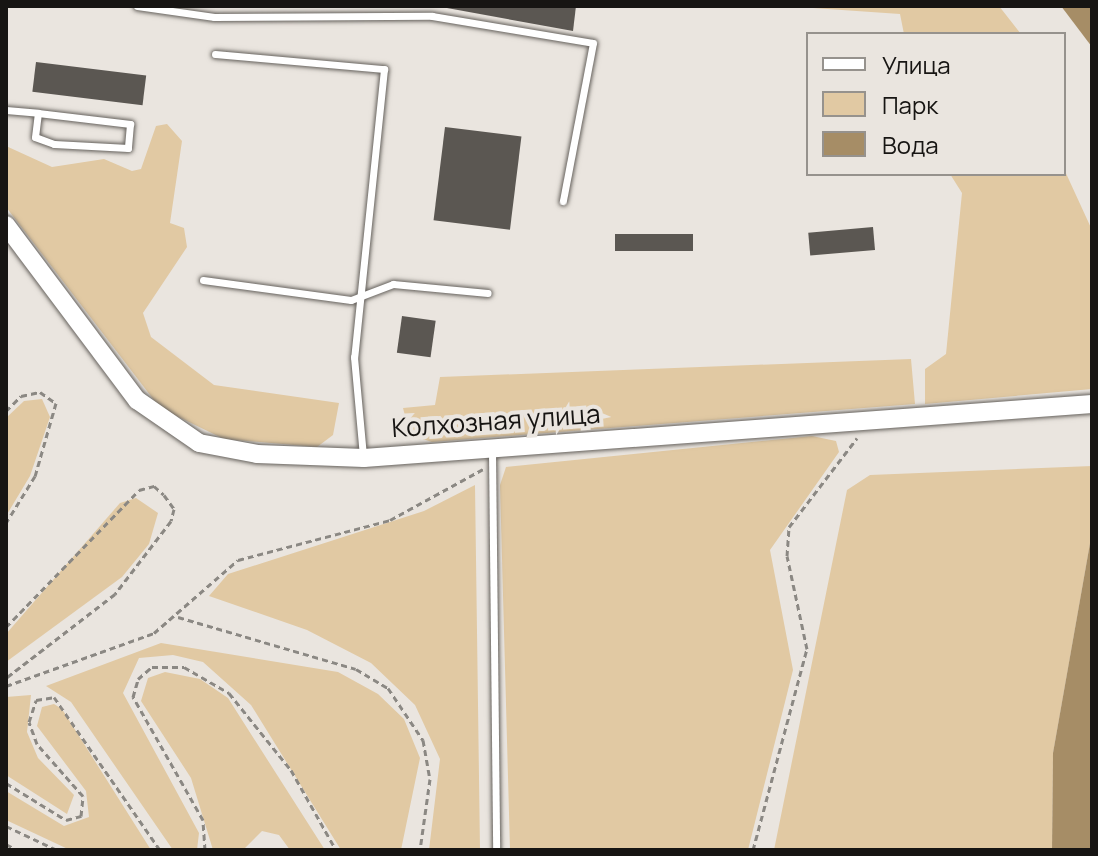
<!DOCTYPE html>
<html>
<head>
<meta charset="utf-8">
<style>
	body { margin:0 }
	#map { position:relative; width:1098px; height:856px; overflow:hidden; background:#eae5df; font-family:Manrope,sans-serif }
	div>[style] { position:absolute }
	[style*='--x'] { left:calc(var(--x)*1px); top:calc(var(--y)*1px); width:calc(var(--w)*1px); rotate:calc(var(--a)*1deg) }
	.green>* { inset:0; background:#e1c9a3 }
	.water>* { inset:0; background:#a68d66 }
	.building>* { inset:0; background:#5b5752; transform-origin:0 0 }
	.path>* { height:3px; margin-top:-1.5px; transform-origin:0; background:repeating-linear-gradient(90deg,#8b8883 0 6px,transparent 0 10px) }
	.roads { filter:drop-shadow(0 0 2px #66625d) drop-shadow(0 0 2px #66625d) }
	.service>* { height:7px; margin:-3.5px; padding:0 3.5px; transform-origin:3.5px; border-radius:3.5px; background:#fff }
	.secondary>* { height:18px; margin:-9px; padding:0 9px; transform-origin:9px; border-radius:9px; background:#fff }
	span { translate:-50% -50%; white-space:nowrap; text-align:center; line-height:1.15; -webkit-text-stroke:8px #eae5df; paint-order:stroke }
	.street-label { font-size:26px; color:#171513 }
	.frame { position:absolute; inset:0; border:8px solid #171513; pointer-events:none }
	.legend { position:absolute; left:806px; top:32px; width:260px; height:144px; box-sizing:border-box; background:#eae5df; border:2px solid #96928d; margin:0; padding:10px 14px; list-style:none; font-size:24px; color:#171513 }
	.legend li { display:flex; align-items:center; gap:16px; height:40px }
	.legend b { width:40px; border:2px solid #96928d }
</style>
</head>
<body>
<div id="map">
	<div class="green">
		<div style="clip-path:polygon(784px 6px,999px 6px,1021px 34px,904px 34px,900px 14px)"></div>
		<div style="clip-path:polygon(167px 124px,182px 141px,170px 223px,184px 228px,187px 247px,143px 313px,151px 337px,214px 385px,339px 403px,333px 435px,317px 447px,224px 439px,160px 408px,6px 207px,6px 146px,52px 167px,104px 159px,132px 171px,141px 169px,156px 126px)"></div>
		<div style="clip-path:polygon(1064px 169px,1092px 230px,1092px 389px,925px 404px,925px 369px,946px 354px,962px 193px,950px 174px)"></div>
		<div style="clip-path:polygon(911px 359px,915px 404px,432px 442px,410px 435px,403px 408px,435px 405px,440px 377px)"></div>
		<div style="clip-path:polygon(42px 399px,50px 417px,30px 476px,6px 516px,6px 418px,24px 401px)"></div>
		<div style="clip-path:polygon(812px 436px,836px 441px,839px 452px,770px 550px,793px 670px,748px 850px,510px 850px,500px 485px,506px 467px)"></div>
		<div style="clip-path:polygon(1092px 466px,1092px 532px,1053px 753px,1052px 850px,774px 850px,847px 490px,870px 475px)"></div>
		<div style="clip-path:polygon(475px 485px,480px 850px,429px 850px,440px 759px,415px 705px,371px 663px,307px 630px,209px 596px,228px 574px,424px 511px)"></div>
		<div style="clip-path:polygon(136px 498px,158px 513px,149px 544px,122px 577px,6px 662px,6px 634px,120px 503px)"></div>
		<div style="clip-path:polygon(161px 643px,338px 672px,378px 694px,404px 719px,420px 758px,401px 850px,341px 850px,251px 705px,203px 662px,173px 655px,139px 658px,123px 693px,199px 833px,197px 850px,173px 850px,71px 702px,46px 686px)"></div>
		<div style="clip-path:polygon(165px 672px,200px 679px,228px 698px,325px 850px,290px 850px,279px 835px,262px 831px,243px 850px,213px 850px,191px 778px,141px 701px,148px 678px)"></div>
		<div style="clip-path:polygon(31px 695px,27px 732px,38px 758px,74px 795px,67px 814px,6px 775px,6px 697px)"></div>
		<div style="clip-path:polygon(54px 704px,62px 709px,151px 850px,70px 850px,6px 820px,6px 791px,64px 826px,89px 817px,86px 791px,37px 726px,42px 707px)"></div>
	</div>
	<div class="water">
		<div style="clip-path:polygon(1061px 6px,1092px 6px,1092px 47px)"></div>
		<div style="clip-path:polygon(1092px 532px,1092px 850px,1052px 850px,1053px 753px)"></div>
	</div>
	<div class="building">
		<div style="clip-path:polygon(436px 6px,576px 6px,573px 31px)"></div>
		<div style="left:36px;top:62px;width:111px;height:30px;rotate:7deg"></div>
		<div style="left:445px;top:127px;width:77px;height:94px;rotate:7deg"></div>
		<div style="left:873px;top:227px;width:23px;height:65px;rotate:85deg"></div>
		<div style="left:693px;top:234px;width:17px;height:78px;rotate:90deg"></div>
		<div style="left:402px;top:316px;width:34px;height:37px;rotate:8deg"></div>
	</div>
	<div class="path">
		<div style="--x:6;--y:411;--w:21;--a:-45"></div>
		<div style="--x:21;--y:396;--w:19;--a:-12"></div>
		<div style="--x:40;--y:392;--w:19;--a:35"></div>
		<div style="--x:56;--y:403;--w:76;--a:106"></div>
		<div style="--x:35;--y:476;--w:55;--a:121.7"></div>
		<div style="--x:178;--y:617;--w:185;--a:16.3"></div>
		<div style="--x:356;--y:669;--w:37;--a:31"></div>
		<div style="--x:388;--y:688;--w:63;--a:56.1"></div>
		<div style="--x:423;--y:740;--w:40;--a:80"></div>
		<div style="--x:430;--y:779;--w:72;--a:98"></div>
		<div style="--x:6;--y:627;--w:191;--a:-45.8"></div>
		<div style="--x:139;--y:490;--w:16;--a:-15"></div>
		<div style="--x:154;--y:486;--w:13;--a:42"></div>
		<div style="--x:164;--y:495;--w:17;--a:54"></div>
		<div style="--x:174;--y:509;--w:12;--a:104"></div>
		<div style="--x:171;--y:521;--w:92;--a:127.5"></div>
		<div style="--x:115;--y:594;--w:138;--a:142.4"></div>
		<div style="--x:6;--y:686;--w:157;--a:-19.7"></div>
		<div style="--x:154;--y:633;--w:111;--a:-41"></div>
		<div style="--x:238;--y:560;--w:157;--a:-14.7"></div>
		<div style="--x:390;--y:520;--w:106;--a:-28.7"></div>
		<div style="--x:6;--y:783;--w:70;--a:31.7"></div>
		<div style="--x:66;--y:820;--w:16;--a:-15"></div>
		<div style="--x:81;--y:816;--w:20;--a:-84"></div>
		<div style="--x:83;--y:796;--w:69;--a:-131.5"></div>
		<div style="--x:37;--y:744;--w:23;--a:-110"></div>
		<div style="--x:29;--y:722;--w:23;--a:-72"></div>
		<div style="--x:36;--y:700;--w:18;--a:-9"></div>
		<div style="--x:54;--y:697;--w:186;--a:55.3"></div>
		<div style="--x:6;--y:826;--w:56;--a:25.2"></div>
		<div style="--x:6;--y:844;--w:13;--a:29"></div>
		<div style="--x:205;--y:850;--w:30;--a:-94"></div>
		<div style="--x:203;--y:820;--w:142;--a:-119.6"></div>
		<div style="--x:133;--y:697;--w:19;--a:-74"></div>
		<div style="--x:138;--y:679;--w:18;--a:-41"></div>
		<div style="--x:152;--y:667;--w:32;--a:0"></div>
		<div style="--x:184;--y:667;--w:52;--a:30"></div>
		<div style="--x:229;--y:693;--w:99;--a:51.2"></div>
		<div style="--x:291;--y:770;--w:92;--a:60.6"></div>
		<div style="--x:256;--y:850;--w:23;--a:0"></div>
		<div style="--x:753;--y:850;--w:208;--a:-75"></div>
		<div style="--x:807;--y:649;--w:95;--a:-102.1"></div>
		<div style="--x:787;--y:556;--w:29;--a:-86"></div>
		<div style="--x:789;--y:527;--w:112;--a:-52.6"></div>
	</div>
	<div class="roads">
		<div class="service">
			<div style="--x:137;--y:6;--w:78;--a:8.1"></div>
			<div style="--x:214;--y:17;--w:218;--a:-0.3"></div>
			<div style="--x:432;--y:16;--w:163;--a:9.5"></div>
			<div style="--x:593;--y:43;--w:161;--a:100.8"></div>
			<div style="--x:215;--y:54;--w:170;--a:5.1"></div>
			<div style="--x:384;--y:69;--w:290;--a:95.9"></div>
			<div style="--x:354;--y:357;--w:98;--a:84.8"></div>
			<div style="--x:6;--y:110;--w:32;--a:5"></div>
			<div style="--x:38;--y:113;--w:93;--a:6.8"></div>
			<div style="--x:130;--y:124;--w:24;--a:95"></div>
			<div style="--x:128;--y:148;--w:74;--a:-176.9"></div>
			<div style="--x:54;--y:144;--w:20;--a:-160"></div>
			<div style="--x:35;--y:137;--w:24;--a:-83"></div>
			<div style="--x:203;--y:280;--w:149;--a:7.7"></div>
			<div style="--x:351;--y:300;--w:45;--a:-20.9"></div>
			<div style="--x:393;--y:284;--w:95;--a:5.4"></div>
			<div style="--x:492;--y:451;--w:399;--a:89.4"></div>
		</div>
		<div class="secondary">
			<div style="--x:6;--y:225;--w:219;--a:53.2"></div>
			<div style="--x:137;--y:400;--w:75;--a:34.7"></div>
			<div style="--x:199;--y:443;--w:59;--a:10.7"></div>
			<div style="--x:257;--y:454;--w:107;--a:2.1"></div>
			<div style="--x:364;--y:458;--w:730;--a:-4.24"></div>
		</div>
	</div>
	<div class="street-label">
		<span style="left:496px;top:421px;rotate:-4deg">Колхозная улица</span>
	</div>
	<div class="frame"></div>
	<ul class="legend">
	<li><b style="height:10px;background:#fff"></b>Улица</li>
	<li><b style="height:22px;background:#e1c9a3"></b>Парк</li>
	<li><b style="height:22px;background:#a68d66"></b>Вода</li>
	</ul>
</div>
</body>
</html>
